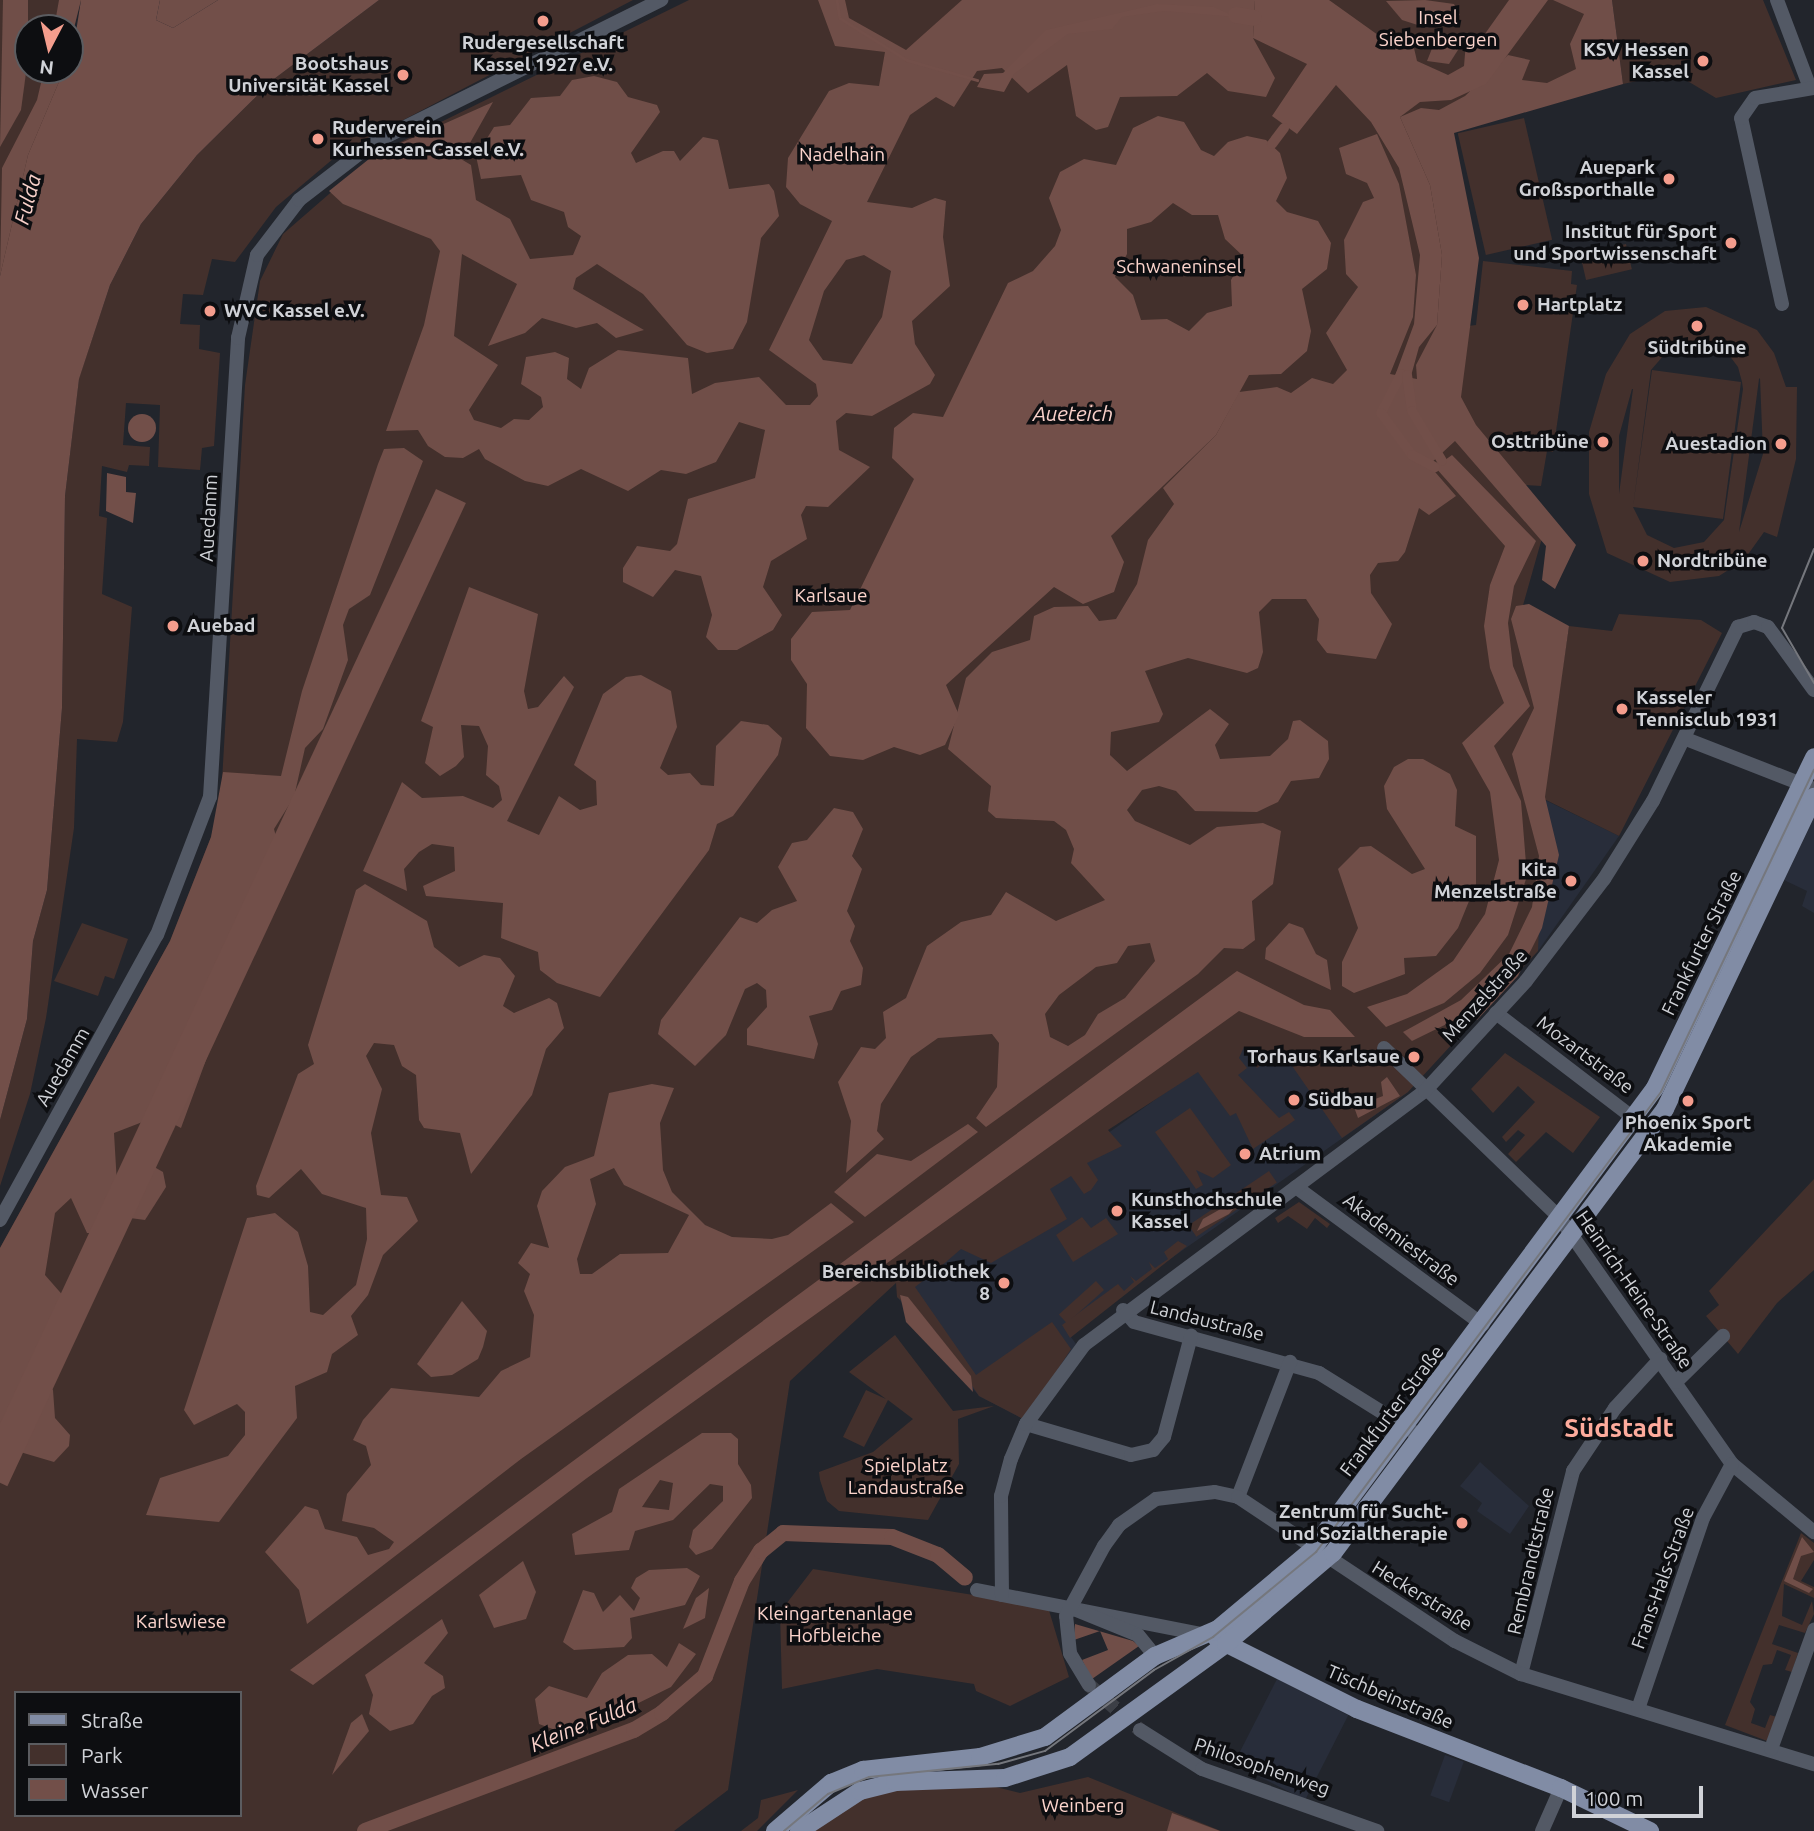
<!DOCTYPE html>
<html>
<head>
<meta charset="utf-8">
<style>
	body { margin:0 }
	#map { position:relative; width:1814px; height:1831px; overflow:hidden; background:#22252c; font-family:Ubuntu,sans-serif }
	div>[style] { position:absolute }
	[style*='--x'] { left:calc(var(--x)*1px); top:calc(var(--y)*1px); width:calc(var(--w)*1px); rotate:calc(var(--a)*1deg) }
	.built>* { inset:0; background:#282d3a; transform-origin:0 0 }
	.green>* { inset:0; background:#43302c; transform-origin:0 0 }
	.forest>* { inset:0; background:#704e48 }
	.water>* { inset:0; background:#724f49; transform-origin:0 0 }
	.round { border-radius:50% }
	.stream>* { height:2.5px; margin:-1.25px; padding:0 1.25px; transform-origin:1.25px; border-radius:1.25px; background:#724f49 }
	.canal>* { height:10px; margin:-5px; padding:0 5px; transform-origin:5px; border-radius:5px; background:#724f49 }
	.river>* { height:16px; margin:-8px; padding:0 8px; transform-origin:8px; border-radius:8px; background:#724f49 }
	.minor-tunnel>* { height:14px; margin-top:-7px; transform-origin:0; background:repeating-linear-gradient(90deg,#3c3f46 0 14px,transparent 0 21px) }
	.minor>* { height:14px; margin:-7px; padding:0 7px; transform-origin:7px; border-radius:7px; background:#535965 }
	.major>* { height:18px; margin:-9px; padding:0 9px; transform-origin:9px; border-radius:9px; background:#818ca5 }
	.tram>* { height:2px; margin:-1px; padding:0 1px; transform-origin:1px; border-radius:1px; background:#75777d }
	.dots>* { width:19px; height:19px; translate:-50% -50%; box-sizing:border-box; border:4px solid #0d0e11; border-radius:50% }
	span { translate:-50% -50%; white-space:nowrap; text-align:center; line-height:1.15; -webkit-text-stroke:7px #0d0e11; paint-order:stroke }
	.park-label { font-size:19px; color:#fcd4cc }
	.poi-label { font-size:19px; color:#d0d2d7; font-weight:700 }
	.right { translate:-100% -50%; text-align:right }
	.left { translate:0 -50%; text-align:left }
	.street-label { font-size:19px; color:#d0d2d7 }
	.water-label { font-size:21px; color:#f9d1ca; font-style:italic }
	.district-label { font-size:26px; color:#fdab9c; font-weight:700 }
	.legend { position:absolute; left:14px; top:1691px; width:228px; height:126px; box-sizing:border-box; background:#0d0e11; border:2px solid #5b5c60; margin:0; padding:9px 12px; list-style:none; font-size:21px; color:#d0d2d7 }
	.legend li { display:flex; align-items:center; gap:14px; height:35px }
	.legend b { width:35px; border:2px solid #5b5c60 }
	.north { position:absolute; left:14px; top:14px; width:70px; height:70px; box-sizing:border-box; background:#0d0e11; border:2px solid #5b5c60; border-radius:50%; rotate:187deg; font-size:19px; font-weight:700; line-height:28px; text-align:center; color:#d0d2d7 }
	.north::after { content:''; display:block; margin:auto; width:24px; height:32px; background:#f49d8d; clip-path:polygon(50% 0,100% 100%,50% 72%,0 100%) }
	.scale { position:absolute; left:1572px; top:1786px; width:131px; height:32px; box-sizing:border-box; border:4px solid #d0d2d7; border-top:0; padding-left:9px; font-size:21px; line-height:24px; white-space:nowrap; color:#d0d2d7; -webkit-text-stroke:5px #0d0e11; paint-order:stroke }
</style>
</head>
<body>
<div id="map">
	<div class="built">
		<div style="clip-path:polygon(1543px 799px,1619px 836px,1538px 951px,1538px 933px)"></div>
		<div style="clip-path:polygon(1814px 818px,1814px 913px,1802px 906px,1807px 891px,1784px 880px)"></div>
		<div style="clip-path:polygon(1242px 1038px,1372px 1058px,1408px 1092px,1136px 1283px,1071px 1337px,1076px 1344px,1025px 1420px,979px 1396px,897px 1297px,897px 1283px)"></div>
		<div style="clip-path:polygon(1480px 1462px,1529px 1506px,1510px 1534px,1477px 1511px,1482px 1503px,1460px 1486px)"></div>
		<div style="left:1277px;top:1679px;width:80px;height:95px;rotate:27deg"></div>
		<div style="left:1445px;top:1755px;width:20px;height:43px;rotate:20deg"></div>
	</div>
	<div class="green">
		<div style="clip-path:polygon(0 0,81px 0,70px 44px,70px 28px,28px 28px,28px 70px,64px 70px,0 276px)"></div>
		<div style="clip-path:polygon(379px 0,633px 0,340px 153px,276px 207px,235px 262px,212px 259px,203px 295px,183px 294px,180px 324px,200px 325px,199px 349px,220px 353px,214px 446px,202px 448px,200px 470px,158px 467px,160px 405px,126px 403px,123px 445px,150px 447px,149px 466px,129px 465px,127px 472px,102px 466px,99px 516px,107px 518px,102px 594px,132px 607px,123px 722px,117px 742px,77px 739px,74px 828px,46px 1018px,30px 1094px,0 1186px,0 1120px,27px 1019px,33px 941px,47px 890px,62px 708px,65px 496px,79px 378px,110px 285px,141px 224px,197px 155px,274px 79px)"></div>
		<div style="clip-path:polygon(evenodd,689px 0,1593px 0,1596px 64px,1445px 131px,1464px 259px,1431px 394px,1544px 531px,1516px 630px,1545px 710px,1543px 798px,1569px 626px,1612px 631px,1619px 614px,1701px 620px,1722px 633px,1619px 836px,1544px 799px,1538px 951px,1408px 1092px,1342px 1138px,1288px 1060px,1282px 1064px,1275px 1055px,1257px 1068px,1250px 1060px,1254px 1051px,1244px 1047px,1239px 1058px,1247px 1068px,1238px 1075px,1279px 1118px,1289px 1112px,1295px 1120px,1253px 1149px,1236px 1113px,1230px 1116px,1198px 1072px,1108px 1130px,1122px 1146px,1087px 1163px,1098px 1180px,1091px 1190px,1084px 1194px,1071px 1176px,1050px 1189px,1067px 1219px,991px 1263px,961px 1249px,932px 1274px,920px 1265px,928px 1277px,915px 1287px,976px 1375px,1052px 1322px,1071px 1349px,1025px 1420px,979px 1396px,935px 1331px,897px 1297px,896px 1283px,790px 1381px,728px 1790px,674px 1831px,0 1831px,0 1248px,170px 941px,211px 837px,221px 798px,245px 385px,260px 281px,283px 234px,374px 155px,689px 0,16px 1693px,240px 1693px,240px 1815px,16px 1815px,16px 1693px)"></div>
		<div style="clip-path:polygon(1612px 0,1763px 0,1796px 80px,1716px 98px,1674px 73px,1623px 84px)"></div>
		<div style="left:1524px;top:118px;width:125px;height:68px;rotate:77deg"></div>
		<div style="left:1626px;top:244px;width:26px;height:47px;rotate:77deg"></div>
		<div style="clip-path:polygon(1483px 261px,1572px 271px,1571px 284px,1577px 285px,1553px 452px,1547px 451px,1541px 486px,1525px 485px,1467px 422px,1456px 392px,1468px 326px,1476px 325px)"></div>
		<div style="clip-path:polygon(evenodd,1706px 307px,1757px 330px,1774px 353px,1786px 387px,1797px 387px,1796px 459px,1777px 537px,1764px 532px,1744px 560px,1719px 576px,1670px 582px,1607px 553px,1589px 494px,1589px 432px,1606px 374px,1630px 334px,1665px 311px,1706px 307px,1694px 342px,1729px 355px,1738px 367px,1742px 382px,1743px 389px,1724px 520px,1704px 542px,1674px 548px,1647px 535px,1633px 507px,1723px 519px,1741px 382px,1652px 370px,1633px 507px,1651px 370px,1671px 347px,1694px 342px,1706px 307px,1760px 378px,1763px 454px,1739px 532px,1759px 379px,1760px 378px,1706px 307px,1632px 389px,1633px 389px,1619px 494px,1619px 436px,1632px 389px)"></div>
		<div style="clip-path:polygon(82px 923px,128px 939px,114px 979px,105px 976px,98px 996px,54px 981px)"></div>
		<div style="clip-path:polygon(1505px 1053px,1600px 1117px,1573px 1153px,1546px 1132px,1516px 1162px,1508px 1154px,1525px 1135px,1518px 1130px,1506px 1142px,1502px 1137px,1535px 1102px,1518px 1086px,1493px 1113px,1471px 1089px)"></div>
		<div style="clip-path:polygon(1190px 1108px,1231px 1165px,1213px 1178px,1196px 1170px,1203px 1185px,1196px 1189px,1155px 1132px)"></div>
		<div style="left:1269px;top:1171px;width:14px;height:97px;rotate:56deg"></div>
		<div style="clip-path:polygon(1814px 1179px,1814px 1270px,1777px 1303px,1738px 1354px,1706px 1316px,1719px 1305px,1709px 1291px)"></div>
		<div style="clip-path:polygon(1299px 1202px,1330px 1224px,1327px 1228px,1315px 1218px,1307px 1229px,1288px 1216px,1278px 1223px,1275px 1218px)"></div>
		<div style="clip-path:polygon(1082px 1217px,1091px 1228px,1106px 1218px,1118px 1234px,1073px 1262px,1056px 1235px)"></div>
		<div style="clip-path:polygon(1178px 1241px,1187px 1246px,1070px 1338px,1062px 1325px,1118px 1284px,1124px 1291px,1134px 1282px,1130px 1276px,1136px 1281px,1152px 1269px,1149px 1262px,1155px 1268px,1168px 1259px,1164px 1252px)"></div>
		<div style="left:1096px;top:1281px;width:12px;height:50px;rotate:48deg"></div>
		<div style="clip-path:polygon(895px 1335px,953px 1411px,994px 1406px,958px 1419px,959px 1464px,928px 1520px,839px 1511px,827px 1501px,820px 1480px,819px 1472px,873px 1452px,913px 1419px,888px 1400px,864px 1447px,843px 1437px,866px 1390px,886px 1399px,849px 1372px)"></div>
		<div style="clip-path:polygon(1801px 1533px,1814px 1543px,1814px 1560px,1801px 1581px,1814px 1587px,1814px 1598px,1784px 1584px,1782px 1616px,1802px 1625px,1812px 1601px,1814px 1614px,1805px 1633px,1779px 1625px,1772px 1644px,1798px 1653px,1792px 1672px,1785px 1670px,1791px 1655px,1777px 1650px,1772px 1664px,1763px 1665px,1750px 1702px,1755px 1709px,1751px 1723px,1765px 1728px,1770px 1715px,1777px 1717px,1767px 1741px,1725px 1725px)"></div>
		<div style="clip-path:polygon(813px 1569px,1048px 1607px,1069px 1677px,1010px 1706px,976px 1691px,974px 1684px,877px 1669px,782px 1689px,780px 1612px)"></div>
		<div style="clip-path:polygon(1088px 1777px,1221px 1831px,808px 1831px,867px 1797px,903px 1789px,992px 1786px,1020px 1793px)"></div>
		<div style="clip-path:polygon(798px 1790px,757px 1831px,741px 1831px,758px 1818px,761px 1800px)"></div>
	</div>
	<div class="forest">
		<div style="clip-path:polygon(3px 0,28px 0,28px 58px,21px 110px,0 147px)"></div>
		<div style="clip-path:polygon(59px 0,81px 0,70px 44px,70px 28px,54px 28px)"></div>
		<div style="clip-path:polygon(160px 0,218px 0,173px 28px,156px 20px)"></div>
		<div style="clip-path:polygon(evenodd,818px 0,845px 0,849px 18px,906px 50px,962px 0,1255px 0,1253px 38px,1275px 78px,1266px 97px,1228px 91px,1207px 73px,1177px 96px,1120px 97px,1108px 127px,1096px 130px,1076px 116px,1067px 65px,1028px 93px,1002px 68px,977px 71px,954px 107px,936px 97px,910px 115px,867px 202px,912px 208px,935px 198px,946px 201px,943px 237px,950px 286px,912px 321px,915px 344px,935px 375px,930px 384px,872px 416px,846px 413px,836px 421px,839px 450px,870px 467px,828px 507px,806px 506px,801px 515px,807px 539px,771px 561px,763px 587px,782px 615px,773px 630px,737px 650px,718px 650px,706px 637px,712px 615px,701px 576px,675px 570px,653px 597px,623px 582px,623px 568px,637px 546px,670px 551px,677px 544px,688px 499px,755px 478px,765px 430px,739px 422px,716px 462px,686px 474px,661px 470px,628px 491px,581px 469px,548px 486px,525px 481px,485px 459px,479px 449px,463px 458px,445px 457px,428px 446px,418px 430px,386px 431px,424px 325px,440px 251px,431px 239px,343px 204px,329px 191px,374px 155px,493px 102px,461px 159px,471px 165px,476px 200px,510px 219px,530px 259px,573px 255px,581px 236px,568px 227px,564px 212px,531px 200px,521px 175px,481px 179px,476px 156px,494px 127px,510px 125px,531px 98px,560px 96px,572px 80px,594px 76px,617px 82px,628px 97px,657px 105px,660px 112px,631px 153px,636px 163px,663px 151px,674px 151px,680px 161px,703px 137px,718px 140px,729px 189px,769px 184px,774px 191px,779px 216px,761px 238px,747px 322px,733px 349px,707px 353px,687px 345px,643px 294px,597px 264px,576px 278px,573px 289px,644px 330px,616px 338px,597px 323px,576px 328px,542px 318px,525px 333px,488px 346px,517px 284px,462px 254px,454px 336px,498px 365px,469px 410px,474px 420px,501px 428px,514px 419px,529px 420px,543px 407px,541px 397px,521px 384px,526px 357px,555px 352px,569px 358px,567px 379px,581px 389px,589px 368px,618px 350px,688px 358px,692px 394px,715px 383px,759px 377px,786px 405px,810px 405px,818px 396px,816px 384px,769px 350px,832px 221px,800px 204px,786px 187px,788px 158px,829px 91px,849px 83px,879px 86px,885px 52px,835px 46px,818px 0,864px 255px,891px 271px,882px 317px,852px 364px,823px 360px,809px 340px,824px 291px,846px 260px,864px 255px)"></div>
		<div style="clip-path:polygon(1425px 0,1454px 4px,1460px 15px,1427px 28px,1402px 20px,1386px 1px)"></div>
		<div style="clip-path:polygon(evenodd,1553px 0,1612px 0,1623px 84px,1454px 133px,1479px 258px,1461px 397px,1476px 425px,1576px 545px,1555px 589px,1542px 580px,1546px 546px,1455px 441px,1429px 465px,1456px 496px,1429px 515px,1419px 508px,1405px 552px,1398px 561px,1378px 563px,1370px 575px,1371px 593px,1392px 624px,1376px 659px,1327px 653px,1317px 640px,1319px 619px,1306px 599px,1272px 599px,1259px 612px,1263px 652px,1258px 668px,1247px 673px,1188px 658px,1145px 671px,1163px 714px,1159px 722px,1111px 732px,1110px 755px,1127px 771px,1210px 709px,1229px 724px,1215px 745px,1220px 759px,1270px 756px,1288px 739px,1293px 721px,1300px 720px,1328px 741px,1329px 759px,1319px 778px,1291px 781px,1278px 802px,1257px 812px,1195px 811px,1176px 791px,1159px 786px,1142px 790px,1127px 810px,1135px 821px,1190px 845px,1217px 827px,1263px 823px,1281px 831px,1273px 884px,1252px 901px,1255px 940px,1243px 949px,1224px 948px,1198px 974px,986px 1127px,976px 1118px,997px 1087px,999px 1043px,992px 1034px,938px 1038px,911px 1057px,881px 1104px,877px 1131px,884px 1139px,846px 1173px,851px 1121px,838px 1082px,861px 1047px,875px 1049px,886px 1038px,883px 1012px,906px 998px,927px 946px,961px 922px,991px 915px,1006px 892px,1056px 921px,1105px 900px,1071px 863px,1074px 849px,1066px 830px,1054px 821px,996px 818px,988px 811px,991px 786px,948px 749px,966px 678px,992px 652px,1030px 640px,1034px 616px,1054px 607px,1088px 606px,1099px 621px,1116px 619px,1137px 584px,1148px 540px,1174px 504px,1163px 488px,1216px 435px,1239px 392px,1277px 387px,1291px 393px,1312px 378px,1333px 384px,1347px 370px,1326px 333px,1358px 287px,1346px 274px,1344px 240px,1363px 202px,1374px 198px,1367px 183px,1346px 174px,1339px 148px,1377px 134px,1399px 184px,1416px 275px,1413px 317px,1390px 374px,1417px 379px,1416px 365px,1437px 325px,1442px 255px,1430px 185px,1400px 117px,1421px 108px,1439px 110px,1465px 96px,1508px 55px,1530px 60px,1522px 80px,1547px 83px,1576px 69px,1570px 44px,1584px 14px,1553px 0,1150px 943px,1155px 961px,1125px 998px,1098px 1014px,1085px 1035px,1068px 1046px,1050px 1037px,1045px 1014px,1059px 995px,1096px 967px,1117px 963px,1128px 946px,1150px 943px)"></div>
		<div style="clip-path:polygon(1465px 39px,1449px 64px,1427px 61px,1435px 41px)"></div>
		<div style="clip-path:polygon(44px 70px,64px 70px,28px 155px,0 276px,2px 168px,37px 100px)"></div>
		<div style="clip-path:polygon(404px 448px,423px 461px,370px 595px,349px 609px,343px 625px,348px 660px,323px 729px,305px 748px,294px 797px,274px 829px,281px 856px,181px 1128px,158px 1116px,114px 1133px,117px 1184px,102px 1233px,87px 1233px,71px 1198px,55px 1213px,45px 1275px,66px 1299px,62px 1342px,36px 1372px,53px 1390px,55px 1418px,70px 1435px,69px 1446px,54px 1462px,10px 1449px,0 1467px,0 1248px,170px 941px,211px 837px,223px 772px,281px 776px,302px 691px,378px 464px,384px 449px)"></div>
		<div style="clip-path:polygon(469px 587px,538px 614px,524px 691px,528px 709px,538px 707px,564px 676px,574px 687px,507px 821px,539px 835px,559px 796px,580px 810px,597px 805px,596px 781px,574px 765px,603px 694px,626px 677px,641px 675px,671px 691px,677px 727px,660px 768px,668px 775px,690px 773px,701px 785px,714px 786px,716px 746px,741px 721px,768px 725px,782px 738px,778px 755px,733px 816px,717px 824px,709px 850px,600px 997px,557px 983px,540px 970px,538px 952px,501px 938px,503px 903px,426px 896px,423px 886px,455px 871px,454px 847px,432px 844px,419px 852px,404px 869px,407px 891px,363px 871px,402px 782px,422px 798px,463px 796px,493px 808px,502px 800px,499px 786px,486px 775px,488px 746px,479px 726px,461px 725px,464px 757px,456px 766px,440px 776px,425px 763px,433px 727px,421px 721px)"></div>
		<div style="clip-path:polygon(1529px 604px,1569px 626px,1545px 797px,1559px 855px,1542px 928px,1518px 976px,1477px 1020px,1463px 1016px,1412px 1041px,1403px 1032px,1461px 1000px,1509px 954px,1532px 907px,1539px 856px,1512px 754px,1534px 708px,1511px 619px,1516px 606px)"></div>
		<div style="clip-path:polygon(1408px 759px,1423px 759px,1450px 774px,1457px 790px,1455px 826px,1476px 836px,1476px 884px,1458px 928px,1436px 956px,1404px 958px,1405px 974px,1354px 993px,1342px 986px,1342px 962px,1358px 928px,1338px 869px,1360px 847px,1371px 846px,1412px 874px,1425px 869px,1387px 809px,1384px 786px,1394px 767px)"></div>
		<div style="clip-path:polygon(834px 808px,853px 812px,863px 829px,852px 856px,862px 869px,847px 911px,855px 926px,850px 941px,863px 968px,861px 985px,841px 991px,832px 1010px,809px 1016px,818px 1044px,814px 1059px,747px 1045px,747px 1029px,767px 1007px,766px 990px,757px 983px,745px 989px,726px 1035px,695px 1066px,658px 1034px,661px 1020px,740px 917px,757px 923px,772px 910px,797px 901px,778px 867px,792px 843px,807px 840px)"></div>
		<div style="clip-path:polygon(365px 884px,427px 921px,434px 947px,459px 967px,484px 955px,500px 958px,515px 976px,503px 1006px,514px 1013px,549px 998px,557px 1003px,564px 1028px,546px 1049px,532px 1095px,471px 1174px,460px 1133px,424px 1128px,419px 1120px,416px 1075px,402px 1066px,394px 1045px,374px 1043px,366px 1056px,382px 1089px,371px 1133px,381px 1195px,407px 1197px,418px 1221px,383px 1255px,368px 1295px,351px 1316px,358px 1335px,332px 1354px,327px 1372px,295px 1386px,297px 1418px,219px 1522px,146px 1515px,160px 1478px,228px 1456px,245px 1435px,245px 1412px,237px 1404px,194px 1425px,184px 1410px,247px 1218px,275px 1213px,298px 1232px,308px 1266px,310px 1312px,323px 1315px,356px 1285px,367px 1239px,366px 1208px,322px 1194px,301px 1169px,269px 1198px,257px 1195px,256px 1186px,298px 1074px,314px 1064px,308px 1045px,356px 890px)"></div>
		<div style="clip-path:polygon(1289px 923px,1303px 928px,1316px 954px,1327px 960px,1331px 990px,1265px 959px,1266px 948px)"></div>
		<div style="clip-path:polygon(1387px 1077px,1400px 1096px,1358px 1118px,1354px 1107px,1383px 1096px,1381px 1082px)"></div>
		<div style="clip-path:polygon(evenodd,652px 1084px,674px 1088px,660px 1123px,663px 1170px,672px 1192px,705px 1225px,732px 1237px,772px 1239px,788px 1235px,831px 1203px,854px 1222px,521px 1459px,307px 1624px,299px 1590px,265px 1552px,305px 1506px,318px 1510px,325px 1529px,357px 1537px,368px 1555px,389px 1549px,394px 1542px,374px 1528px,342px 1521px,347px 1494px,371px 1465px,366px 1446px,353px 1440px,363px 1420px,391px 1388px,479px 1397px,501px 1371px,530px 1357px,534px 1315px,524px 1291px,530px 1274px,518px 1263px,531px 1243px,549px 1248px,537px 1206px,542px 1191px,565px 1167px,594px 1156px,609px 1093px,652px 1084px,614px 1168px,624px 1185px,689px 1215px,668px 1253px,620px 1254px,592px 1274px,580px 1274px,577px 1259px,596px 1204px,590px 1179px,614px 1168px)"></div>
		<div style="clip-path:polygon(968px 1124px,978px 1132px,865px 1217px,834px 1192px,877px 1154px,911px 1161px)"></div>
		<div style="clip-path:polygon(142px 1160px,163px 1172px,166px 1187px,145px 1220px,130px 1218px,127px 1203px,129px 1181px)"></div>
		<div style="clip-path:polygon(1245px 1195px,1229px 1214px,1197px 1231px,1203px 1219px)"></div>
		<div style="clip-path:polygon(900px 1295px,908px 1297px,971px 1376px,973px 1392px,906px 1322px)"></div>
		<div style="clip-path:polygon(462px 1301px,487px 1331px,483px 1347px,478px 1359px,452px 1375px,431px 1377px,417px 1364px)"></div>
		<div style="clip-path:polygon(evenodd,702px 1433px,731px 1433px,738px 1439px,738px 1464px,751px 1485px,752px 1498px,712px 1549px,696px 1555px,689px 1547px,693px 1530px,723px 1501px,723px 1486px,710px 1484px,673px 1520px,635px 1531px,629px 1550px,575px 1555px,572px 1534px,612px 1512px,619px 1489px,702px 1433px,660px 1480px,673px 1483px,669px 1510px,642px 1507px,660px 1480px)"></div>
		<div style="clip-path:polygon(1802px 1537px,1814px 1552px,1801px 1556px,1793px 1579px,1813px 1589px,1809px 1593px,1784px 1581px)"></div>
		<div style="clip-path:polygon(523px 1561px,536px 1592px,526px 1619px,494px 1628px,479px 1595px)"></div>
		<div style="clip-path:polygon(687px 1568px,700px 1576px,685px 1605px,630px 1618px,632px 1638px,624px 1647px,574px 1650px,563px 1642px,583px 1590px,594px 1593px,603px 1612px,620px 1595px,634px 1611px,640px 1598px,631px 1588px,636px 1578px,649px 1570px)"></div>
		<div style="clip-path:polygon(709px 1588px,705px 1618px,683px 1629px,696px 1598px)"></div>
		<div style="clip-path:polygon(442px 1619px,448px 1633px,424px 1663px,443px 1676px,445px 1688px,432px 1696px,413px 1724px,390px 1731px,369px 1714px,373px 1695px,365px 1675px)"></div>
		<div style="clip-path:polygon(1075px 1624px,1133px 1641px,1139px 1646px,1092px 1679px,1082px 1660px,1108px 1650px,1100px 1631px,1074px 1640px)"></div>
		<div style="clip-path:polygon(679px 1643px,696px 1654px,671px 1687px,608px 1718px,575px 1720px,566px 1734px,539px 1724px,535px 1699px,549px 1686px,587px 1698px,602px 1673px,628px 1655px,652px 1654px,667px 1667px)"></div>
		<div style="clip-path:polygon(362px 1714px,369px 1731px,332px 1775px,351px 1723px)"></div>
		<div style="clip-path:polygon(1172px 1813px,1220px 1831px,1167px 1831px)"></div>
	</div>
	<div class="water">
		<div style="clip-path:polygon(81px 0,160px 0,156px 20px,173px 28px,218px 0,379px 0,274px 79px,197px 155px,141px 224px,110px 285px,79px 379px,65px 496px,62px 708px,47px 890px,33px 941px,27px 1019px,0 1120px,0 276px,28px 155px,64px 70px,70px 70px)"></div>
		<div style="clip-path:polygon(1255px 0,1329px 0,1399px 50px,1414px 48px,1417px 61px,1448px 75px,1464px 66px,1466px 42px,1482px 38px,1509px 0,1548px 0,1486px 84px,1451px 100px,1420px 102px,1400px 117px,1430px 185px,1442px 255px,1437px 325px,1419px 347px,1411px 376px,1396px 373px,1414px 324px,1420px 255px,1399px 168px,1371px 122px,1336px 85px,1297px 134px,1272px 116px,1307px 64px,1253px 38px)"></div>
		<div style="clip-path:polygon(1157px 4px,1214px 7px,1236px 17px,1164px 11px,1122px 17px,1112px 29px,1068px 34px,1014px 74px,1004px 92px,977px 87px,984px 74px,1003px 73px,1046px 30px)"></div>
		<div style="clip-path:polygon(evenodd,1158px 116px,1184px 122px,1201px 150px,1214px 156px,1228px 142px,1247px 136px,1266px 140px,1280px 153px,1287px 178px,1276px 201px,1287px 212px,1318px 221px,1331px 243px,1327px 269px,1302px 289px,1311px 331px,1307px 351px,1281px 374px,1249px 375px,1216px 435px,1111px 536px,1124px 562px,1114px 592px,1083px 604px,1054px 587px,946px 685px,959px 715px,945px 745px,920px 755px,894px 747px,863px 760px,830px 756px,806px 728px,807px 684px,791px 660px,791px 639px,812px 612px,850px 610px,914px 479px,892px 458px,894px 428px,913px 413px,943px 417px,1008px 283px,1033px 271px,1055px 246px,1061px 230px,1049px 198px,1060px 172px,1084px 159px,1116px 165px,1133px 128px,1158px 116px,1173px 203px,1192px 215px,1218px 215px,1225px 239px,1244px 257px,1231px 280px,1232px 306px,1207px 313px,1189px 331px,1167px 319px,1141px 320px,1133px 295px,1115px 277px,1127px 254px,1127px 229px,1151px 222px,1173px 203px)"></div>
		<div class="round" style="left:128px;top:414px;width:28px;height:28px"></div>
		<div style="clip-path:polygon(1452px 455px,1536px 541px,1514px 586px,1508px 623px,1513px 666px,1530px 706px,1494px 746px,1521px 801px,1527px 876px,1508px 935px,1480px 973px,1444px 1003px,1386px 1027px,1367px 1007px,1407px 994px,1453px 961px,1485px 914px,1499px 860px,1490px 792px,1462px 743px,1504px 703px,1490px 668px,1484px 626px,1490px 585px,1505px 546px,1435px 467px)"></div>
		<div style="clip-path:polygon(107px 473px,126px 477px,126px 492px,136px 493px,133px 523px,106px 511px)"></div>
		<div style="left:436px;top:489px;width:33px;height:1085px;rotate:25deg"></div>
		<div style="clip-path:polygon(1237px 971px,1304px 1005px,1330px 1010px,1355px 1037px,1304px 1037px,1239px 1011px,587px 1478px,313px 1685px,290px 1670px)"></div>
	</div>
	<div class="stream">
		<div style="--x:837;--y:0;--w:18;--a:81"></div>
		<div style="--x:840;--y:18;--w:79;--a:32.1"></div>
		<div style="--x:907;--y:60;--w:73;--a:15.9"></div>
	</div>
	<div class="canal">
		<div style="--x:1272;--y:144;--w:20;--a:-53"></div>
		<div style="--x:1401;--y:374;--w:44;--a:117.1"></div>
		<div style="--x:1381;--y:413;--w:52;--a:53.6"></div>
		<div style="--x:1412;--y:455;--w:26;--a:28"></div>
		<div style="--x:1407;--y:375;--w:36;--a:82"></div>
		<div style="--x:1412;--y:411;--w:58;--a:59"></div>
	</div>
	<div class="river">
		<div style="--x:1236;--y:15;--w:18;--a:9"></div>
		<div style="--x:365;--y:1831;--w:287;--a:-20.6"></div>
		<div style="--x:634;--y:1730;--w:33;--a:-31"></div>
		<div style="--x:662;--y:1713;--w:57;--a:-40.7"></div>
		<div style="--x:705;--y:1676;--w:102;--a:-68.7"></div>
		<div style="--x:742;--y:1581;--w:36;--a:-58"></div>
		<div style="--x:761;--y:1551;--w:28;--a:-39"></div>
		<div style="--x:783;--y:1533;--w:109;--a:2.1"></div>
		<div style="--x:892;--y:1537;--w:49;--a:21.4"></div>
		<div style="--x:938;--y:1555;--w:35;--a:40"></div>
	</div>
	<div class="minor-tunnel">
		<div style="--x:1089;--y:1685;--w:68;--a:41.4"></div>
	</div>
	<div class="minor">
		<div style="--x:1777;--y:0;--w:94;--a:69.4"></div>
		<div style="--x:1782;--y:304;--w:190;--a:-102.4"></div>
		<div style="--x:1741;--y:118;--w:24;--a:-55"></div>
		<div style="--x:1755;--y:98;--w:60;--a:-9.6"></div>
		<div style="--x:1686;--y:739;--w:137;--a:21.3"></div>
		<div style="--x:1496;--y:1013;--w:193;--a:37.4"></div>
		<div style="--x:1384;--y:1048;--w:243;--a:44"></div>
		<div style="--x:1559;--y:1217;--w:302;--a:55"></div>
		<div style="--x:1732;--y:1464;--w:107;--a:39.7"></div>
		<div style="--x:1296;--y:1187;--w:232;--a:36.4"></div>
		<div style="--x:0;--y:1220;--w:325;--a:-61.2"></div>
		<div style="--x:157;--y:935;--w:148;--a:-69"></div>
		<div style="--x:210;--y:797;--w:460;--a:-86.5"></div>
		<div style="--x:238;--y:338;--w:85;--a:-77.1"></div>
		<div style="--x:257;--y:255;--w:69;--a:-52.6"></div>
		<div style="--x:299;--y:200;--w:93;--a:-37.6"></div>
		<div style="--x:373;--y:143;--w:322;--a:-26.4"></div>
		<div style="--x:1123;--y:1310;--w:16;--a:47"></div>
		<div style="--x:1134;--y:1322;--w:192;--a:15.4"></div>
		<div style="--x:1319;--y:1373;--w:121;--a:31.9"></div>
		<div style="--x:1676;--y:1382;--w:66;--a:-44.4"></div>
		<div style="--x:1026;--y:1424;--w:109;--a:16.4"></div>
		<div style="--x:1131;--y:1455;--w:23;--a:-13"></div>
		<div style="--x:1153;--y:1450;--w:17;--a:-50"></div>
		<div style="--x:1164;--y:1437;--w:105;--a:-75"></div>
		<div style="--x:1238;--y:1497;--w:145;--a:-68.9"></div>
		<div style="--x:977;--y:1590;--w:234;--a:11.1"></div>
		<div style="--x:1002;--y:1595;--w:99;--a:-90.6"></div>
		<div style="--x:1001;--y:1496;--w:38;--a:-75"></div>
		<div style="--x:1011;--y:1459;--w:38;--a:-67"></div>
		<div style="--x:1026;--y:1424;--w:98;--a:-53.7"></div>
		<div style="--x:1084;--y:1345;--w:425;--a:-36.7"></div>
		<div style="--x:1425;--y:1091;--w:149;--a:-47.4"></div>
		<div style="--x:1526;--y:981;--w:128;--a:-52.6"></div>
		<div style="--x:1604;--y:879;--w:92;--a:-57.9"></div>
		<div style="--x:1653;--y:801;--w:194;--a:-64"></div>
		<div style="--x:1738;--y:627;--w:17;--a:-17"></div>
		<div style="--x:1754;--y:622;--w:15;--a:20"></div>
		<div style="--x:1768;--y:627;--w:78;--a:53.9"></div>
		<div style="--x:1074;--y:1609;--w:69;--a:22.1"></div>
		<div style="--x:1138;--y:1635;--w:27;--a:51"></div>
		<div style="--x:1521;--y:1674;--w:210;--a:-75.6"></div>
		<div style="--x:1573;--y:1471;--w:76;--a:-56.3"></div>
		<div style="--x:1615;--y:1408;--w:67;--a:-47.4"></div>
		<div style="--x:1089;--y:1685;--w:37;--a:-121"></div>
		<div style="--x:1070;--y:1653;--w:37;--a:-96"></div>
		<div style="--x:1066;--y:1616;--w:80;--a:-61.5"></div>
		<div style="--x:1104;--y:1546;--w:26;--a:-54"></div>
		<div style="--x:1119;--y:1525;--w:45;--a:-35.1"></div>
		<div style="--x:1156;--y:1499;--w:59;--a:-6.8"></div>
		<div style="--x:1215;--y:1492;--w:24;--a:12"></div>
		<div style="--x:1238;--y:1497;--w:260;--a:33.6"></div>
		<div style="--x:1455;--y:1641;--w:74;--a:26.6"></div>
		<div style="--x:1521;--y:1674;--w:307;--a:17.1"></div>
		<div style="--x:1638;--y:1709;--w:202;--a:-71.2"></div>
		<div style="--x:1703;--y:1518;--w:61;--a:-61.8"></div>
		<div style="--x:1140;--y:1730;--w:73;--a:32.2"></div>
		<div style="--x:1202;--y:1769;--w:186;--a:19.5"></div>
		<div style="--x:1771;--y:1749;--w:127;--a:-70.1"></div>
		<div style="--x:1542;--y:1831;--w:47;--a:-66.2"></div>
	</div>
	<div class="major">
		<div style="--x:1217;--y:1639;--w:157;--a:26.6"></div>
		<div style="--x:1357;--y:1709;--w:219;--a:21.2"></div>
		<div style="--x:1561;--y:1788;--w:99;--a:25.8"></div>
		<div style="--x:775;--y:1831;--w:74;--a:-40.6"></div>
		<div style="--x:831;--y:1783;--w:35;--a:-22"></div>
		<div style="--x:863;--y:1770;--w:118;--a:-6.3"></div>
		<div style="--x:980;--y:1757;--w:68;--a:-17.1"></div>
		<div style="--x:1045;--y:1737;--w:137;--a:-36.4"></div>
		<div style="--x:1155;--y:1656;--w:69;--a:-23.2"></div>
		<div style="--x:1218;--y:1629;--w:123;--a:-40"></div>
		<div style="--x:1312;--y:1550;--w:575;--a:-53.41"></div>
		<div style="--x:1655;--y:1088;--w:367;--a:-64.3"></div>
		<div style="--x:799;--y:1831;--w:73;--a:-33.3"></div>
		<div style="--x:860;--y:1791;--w:36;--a:-14"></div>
		<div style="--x:895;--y:1782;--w:110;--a:-2.1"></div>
		<div style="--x:1005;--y:1778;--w:68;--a:-17.9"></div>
		<div style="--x:1070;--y:1757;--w:193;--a:-35.9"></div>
		<div style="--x:1226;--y:1644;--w:140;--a:-40.4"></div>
		<div style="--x:1333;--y:1553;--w:554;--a:-53.21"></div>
		<div style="--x:1665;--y:1109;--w:346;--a:-64.5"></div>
	</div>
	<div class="tram">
		<div style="--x:1814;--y:549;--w:85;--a:112.1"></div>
		<div style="--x:1782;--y:628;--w:64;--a:59.8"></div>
		<div style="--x:784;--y:1831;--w:57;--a:-40.1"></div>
		<div style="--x:828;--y:1794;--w:44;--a:-22.5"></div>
		<div style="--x:869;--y:1777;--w:130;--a:-5.8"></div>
		<div style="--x:998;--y:1764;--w:49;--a:-15.5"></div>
		<div style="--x:1045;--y:1751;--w:136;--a:-36.6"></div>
		<div style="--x:1154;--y:1670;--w:68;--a:-29.2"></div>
		<div style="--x:1213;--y:1637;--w:134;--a:-39.5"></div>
		<div style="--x:1316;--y:1552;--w:575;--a:-53.13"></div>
		<div style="--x:1661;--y:1092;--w:357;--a:-64.6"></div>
	</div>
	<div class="dots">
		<div style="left:543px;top:21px;background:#f49d8d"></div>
		<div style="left:1703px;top:61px;background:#f49d8d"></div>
		<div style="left:403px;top:75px;background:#f49d8d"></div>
		<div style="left:318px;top:139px;background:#f49d8d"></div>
		<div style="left:1669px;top:179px;background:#f49d8d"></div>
		<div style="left:1731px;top:243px;background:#f49d8d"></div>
		<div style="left:1523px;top:305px;background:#f49d8d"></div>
		<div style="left:210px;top:311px;background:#f49d8d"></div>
		<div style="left:1697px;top:326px;background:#f49d8d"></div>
		<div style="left:1603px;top:442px;background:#f49d8d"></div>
		<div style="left:1781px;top:444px;background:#f49d8d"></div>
		<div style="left:1643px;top:561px;background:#f49d8d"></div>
		<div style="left:173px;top:626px;background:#f49d8d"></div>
		<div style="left:1622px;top:709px;background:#f49d8d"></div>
		<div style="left:1571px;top:881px;background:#f49d8d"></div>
		<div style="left:1414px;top:1057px;background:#f49d8d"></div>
		<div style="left:1294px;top:1100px;background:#f49d8d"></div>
		<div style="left:1688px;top:1101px;background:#f49d8d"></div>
		<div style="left:1245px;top:1154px;background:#f49d8d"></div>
		<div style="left:1117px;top:1211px;background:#f49d8d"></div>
		<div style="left:1004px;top:1283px;background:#f49d8d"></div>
		<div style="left:1462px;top:1523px;background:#f49d8d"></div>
	</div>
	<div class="park-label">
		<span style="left:1438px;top:29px">Insel<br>Siebenbergen</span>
		<span style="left:842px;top:155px">Nadelhain</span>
		<span style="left:1179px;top:267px">Schwaneninsel</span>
		<span style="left:831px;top:596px">Karlsaue</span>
		<span style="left:906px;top:1477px">Spielplatz<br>Landaustraße</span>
		<span style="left:835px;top:1625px">Kleingartenanlage<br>Hofbleiche</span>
		<span style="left:181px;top:1622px">Karlswiese</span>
		<span style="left:1083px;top:1806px">Weinberg</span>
	</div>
	<div class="poi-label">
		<span style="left:543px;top:54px">Rudergesellschaft<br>Kassel 1927 e.V.</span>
		<span class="right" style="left:1689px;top:61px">KSV Hessen<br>Kassel</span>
		<span class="right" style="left:389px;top:75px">Bootshaus<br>Universität Kassel</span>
		<span class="left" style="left:332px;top:139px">Ruderverein<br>Kurhessen-Cassel e.V.</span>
		<span class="right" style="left:1655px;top:179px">Auepark<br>Großsporthalle</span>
		<span class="right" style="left:1717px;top:243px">Institut für Sport<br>und Sportwissenschaft</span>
		<span class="left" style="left:1537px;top:305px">Hartplatz</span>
		<span class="left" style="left:224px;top:311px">WVC Kassel e.V.</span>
		<span style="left:1697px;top:348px">Südtribüne</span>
		<span class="right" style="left:1589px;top:442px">Osttribüne</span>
		<span class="right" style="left:1767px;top:444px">Auestadion</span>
		<span class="left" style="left:1657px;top:561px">Nordtribüne</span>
		<span class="left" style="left:187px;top:626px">Auebad</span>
		<span class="left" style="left:1636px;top:709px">Kasseler<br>Tennisclub 1931</span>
		<span class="right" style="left:1557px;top:881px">Kita<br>Menzelstraße</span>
		<span class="right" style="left:1400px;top:1057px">Torhaus Karlsaue</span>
		<span class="left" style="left:1308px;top:1100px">Südbau</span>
		<span style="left:1688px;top:1134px">Phoenix Sport<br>Akademie</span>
		<span class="left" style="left:1259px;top:1154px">Atrium</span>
		<span class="left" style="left:1131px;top:1211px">Kunsthochschule<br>Kassel</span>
		<span class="right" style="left:990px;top:1283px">Bereichsbibliothek<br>8</span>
		<span class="right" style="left:1448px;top:1523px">Zentrum für Sucht-<br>und Sozialtherapie</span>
	</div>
	<div class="street-label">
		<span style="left:209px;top:518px;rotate:-87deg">Auedamm</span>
		<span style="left:1702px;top:943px;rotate:-64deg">Frankfurter Straße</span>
		<span style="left:1485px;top:996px;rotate:-48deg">Menzelstraße</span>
		<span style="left:1585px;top:1055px;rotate:37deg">Mozartstraße</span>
		<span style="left:63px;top:1067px;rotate:-60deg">Auedamm</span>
		<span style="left:1401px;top:1240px;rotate:37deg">Akademiestraße</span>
		<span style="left:1634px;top:1290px;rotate:55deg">Heinrich-Heine-Straße</span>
		<span style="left:1207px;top:1321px;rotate:14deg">Landaustraße</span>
		<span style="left:1392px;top:1411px;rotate:-53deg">Frankfurter Straße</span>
		<span style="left:1531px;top:1561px;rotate:-77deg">Rembrandtstraße</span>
		<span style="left:1663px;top:1578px;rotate:-70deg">Frans-Hals-Straße</span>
		<span style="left:1422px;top:1596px;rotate:32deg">Heckerstraße</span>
		<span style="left:1390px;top:1697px;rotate:23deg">Tischbeinstraße</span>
		<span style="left:1262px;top:1767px;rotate:19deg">Philosophenweg</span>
	</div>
	<div class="water-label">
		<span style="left:27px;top:199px;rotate:-75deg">Fulda</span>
		<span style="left:1073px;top:413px">Aueteich</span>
		<span style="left:583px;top:1724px;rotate:-22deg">Kleine Fulda</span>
	</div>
	<div class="district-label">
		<span style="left:1619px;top:1428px">Südstadt</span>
	</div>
	<ul class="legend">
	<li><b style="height:9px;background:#818ca5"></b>Straße</li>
	<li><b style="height:19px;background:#43302c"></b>Park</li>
	<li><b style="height:19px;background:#724f49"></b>Wasser</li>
	</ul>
	<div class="north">N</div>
	<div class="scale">100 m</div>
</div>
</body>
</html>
